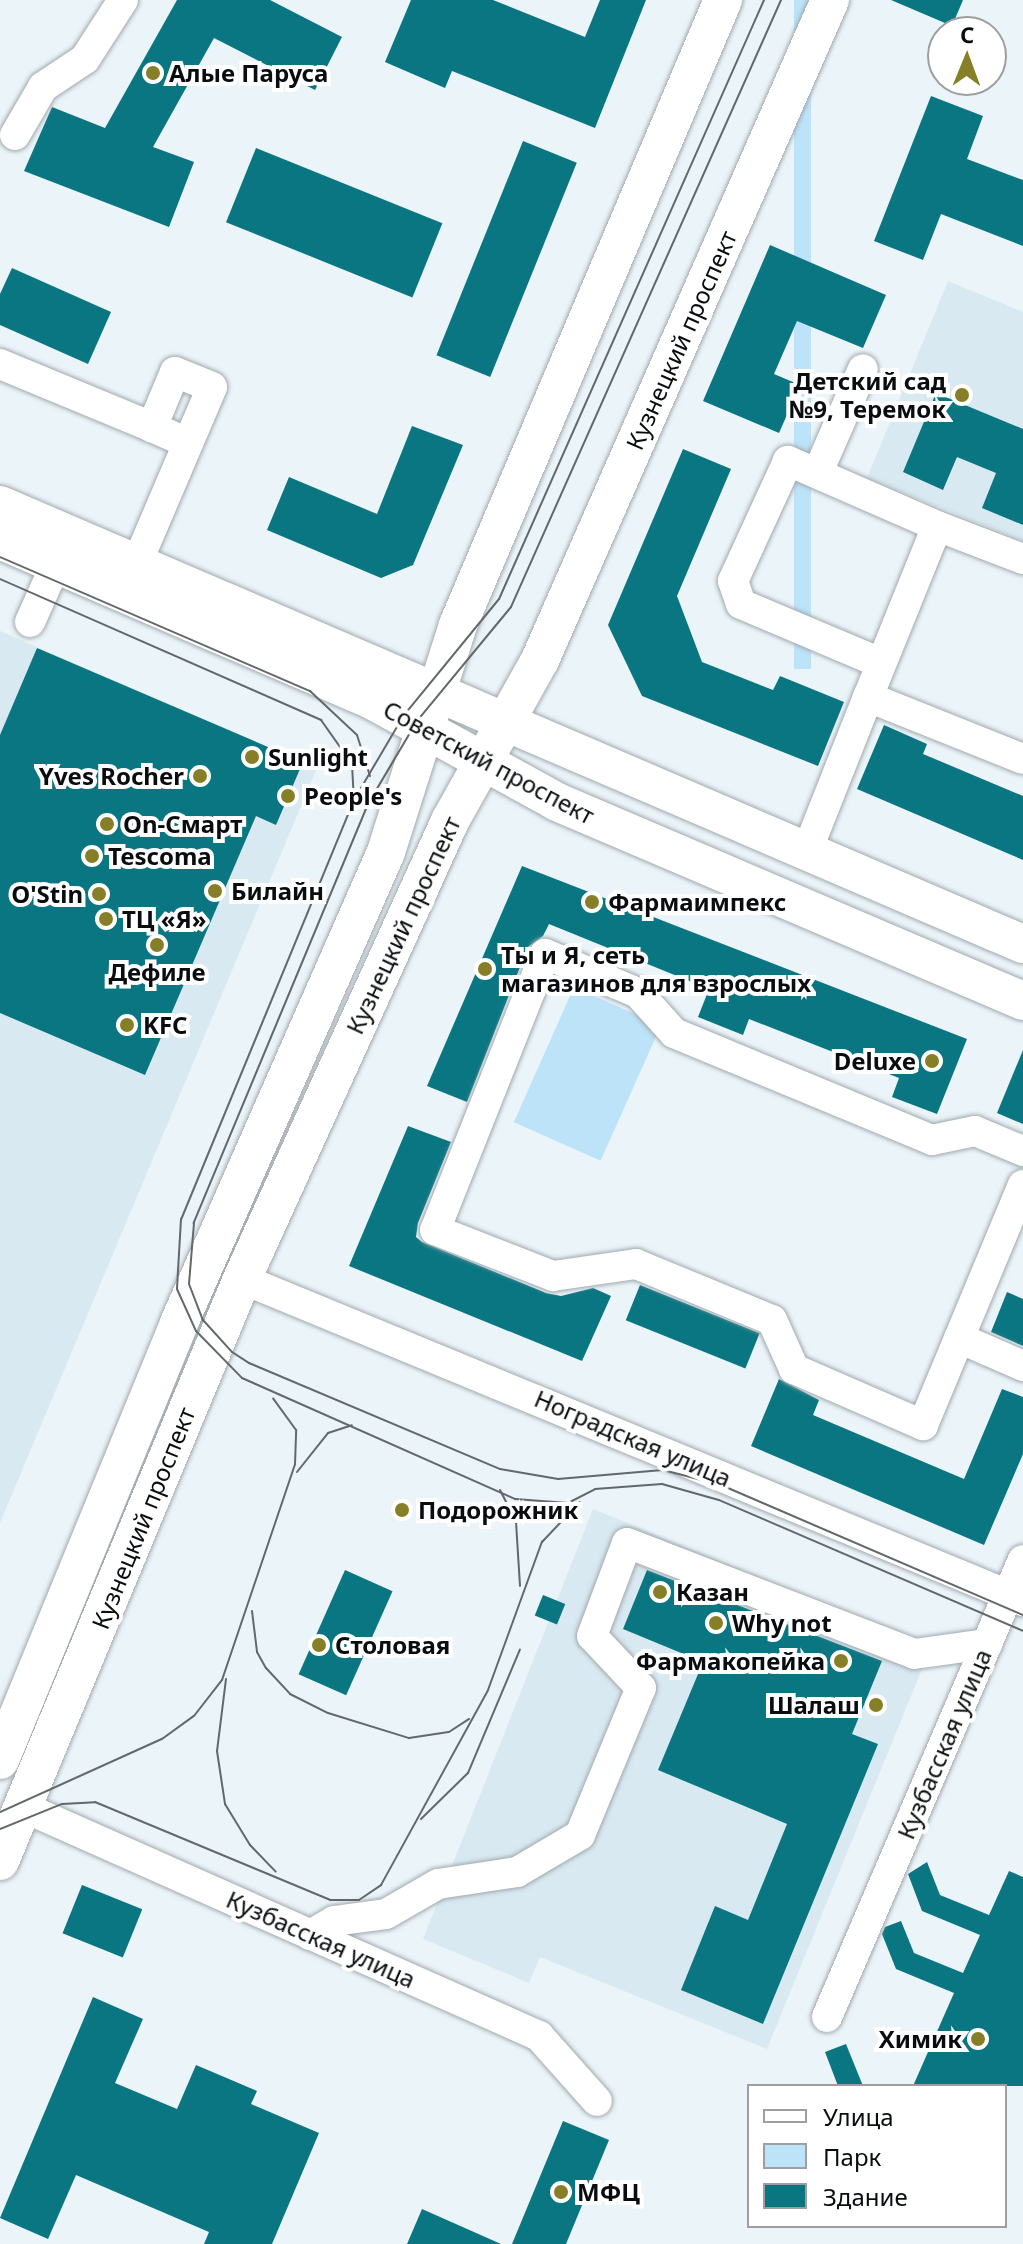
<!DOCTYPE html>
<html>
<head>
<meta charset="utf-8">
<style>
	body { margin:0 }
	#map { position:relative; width:1023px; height:2244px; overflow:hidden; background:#ebf4f9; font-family:"Noto Sans",sans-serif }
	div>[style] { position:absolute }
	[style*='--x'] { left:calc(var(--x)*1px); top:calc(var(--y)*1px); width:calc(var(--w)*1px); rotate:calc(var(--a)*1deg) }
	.built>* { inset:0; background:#d9e9f1 }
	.green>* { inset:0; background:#bde3f9; transform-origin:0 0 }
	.building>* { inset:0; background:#0a7682; transform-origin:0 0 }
	.roads { filter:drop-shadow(0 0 2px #a0a9ae) drop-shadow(0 0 2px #a0a9ae) }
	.minor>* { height:30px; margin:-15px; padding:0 15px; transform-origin:15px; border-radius:15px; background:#fff }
	.major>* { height:38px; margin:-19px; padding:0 19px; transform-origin:19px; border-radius:19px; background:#fff }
	.tram>* { height:2px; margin:-1px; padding:0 1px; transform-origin:1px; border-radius:1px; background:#62686b }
	.dots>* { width:22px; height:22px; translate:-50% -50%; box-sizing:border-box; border:4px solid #fff; border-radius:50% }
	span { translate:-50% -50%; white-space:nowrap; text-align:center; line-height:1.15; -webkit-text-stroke:8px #fff; paint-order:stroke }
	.poi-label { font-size:24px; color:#0a0d0f; font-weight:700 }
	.left { translate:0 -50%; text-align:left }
	.right { translate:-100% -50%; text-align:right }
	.street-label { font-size:24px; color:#0a0d0f }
	.legend { position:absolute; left:747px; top:2084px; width:260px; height:144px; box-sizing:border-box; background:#fff; border:2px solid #9d9e9f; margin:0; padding:10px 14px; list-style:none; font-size:24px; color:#0a0d0f }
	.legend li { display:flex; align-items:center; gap:16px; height:40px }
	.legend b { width:40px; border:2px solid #9d9e9f }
	.north { position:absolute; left:927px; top:16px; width:80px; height:80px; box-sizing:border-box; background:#fff; border:2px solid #9d9e9f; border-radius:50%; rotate:1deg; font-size:22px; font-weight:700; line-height:32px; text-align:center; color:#0a0d0f }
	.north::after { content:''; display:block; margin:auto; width:28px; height:36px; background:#867f27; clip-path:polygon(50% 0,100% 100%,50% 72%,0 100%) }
</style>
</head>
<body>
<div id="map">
	<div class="built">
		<div style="clip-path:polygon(948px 281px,1023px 312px,1023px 541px,867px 478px)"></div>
		<div style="clip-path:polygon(0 631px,317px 768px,0 1523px)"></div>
		<div style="clip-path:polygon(593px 1509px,931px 1647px,767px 2049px,540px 1957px,529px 1983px,423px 1939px)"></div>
	</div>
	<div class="green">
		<div style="left:794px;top:0;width:17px;height:669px"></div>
		<div style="left:574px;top:987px;width:95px;height:148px;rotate:24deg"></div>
	</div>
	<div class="building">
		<div style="clip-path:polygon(177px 0,270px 0,342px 37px,315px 90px,214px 38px,153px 147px,194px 162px,169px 227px,24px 171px,52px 107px,105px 128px)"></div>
		<div style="clip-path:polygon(411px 0,493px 0,585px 37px,600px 0,646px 0,595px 128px,452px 71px,445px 88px,385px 62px)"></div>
		<div style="clip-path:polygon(891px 0,963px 0,952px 26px)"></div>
		<div style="clip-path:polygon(931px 96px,983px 116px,967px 159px,1023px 180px,1023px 246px,941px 214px,923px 260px,874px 241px)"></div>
		<div style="left:523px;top:141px;width:58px;height:231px;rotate:22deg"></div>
		<div style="left:256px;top:148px;width:201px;height:80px;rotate:22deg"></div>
		<div style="clip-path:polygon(770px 245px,886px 295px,863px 348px,797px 321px,774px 374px,800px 385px,779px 433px,703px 401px)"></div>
		<div style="clip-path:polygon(12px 268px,111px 312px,88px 364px,0 325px,0 294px)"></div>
		<div style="clip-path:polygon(936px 393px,1023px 429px,1023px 525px,982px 508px,996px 473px,957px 457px,943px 490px,903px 472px)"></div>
		<div style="clip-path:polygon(412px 426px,463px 445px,413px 565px,381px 578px,267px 530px,289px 477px,377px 514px)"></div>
		<div style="clip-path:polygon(683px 449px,731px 469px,677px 596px,702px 662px,773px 690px,780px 676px,844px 702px,818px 766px,642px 696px,608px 625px)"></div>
		<div style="clip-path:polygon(37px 648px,303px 762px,276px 825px,256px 816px,145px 1075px,0 1013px,0 735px)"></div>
		<div style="clip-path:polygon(884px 725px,927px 744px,923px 754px,1023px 796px,1023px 860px,857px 789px)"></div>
		<div style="clip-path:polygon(522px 866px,967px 1039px,937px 1114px,892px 1097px,899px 1078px,749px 1019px,743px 1035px,698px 1017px,709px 989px,549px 924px,543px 936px,528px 947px,467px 1102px,427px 1086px)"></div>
		<div style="clip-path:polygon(1023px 1050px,1023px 1124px,997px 1113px)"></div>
		<div style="clip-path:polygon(408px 1126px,451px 1142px,418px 1223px,416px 1237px,422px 1242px,546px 1293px,561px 1296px,593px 1288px,611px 1296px,582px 1361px,349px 1266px)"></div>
		<div style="left:640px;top:1285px;width:129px;height:38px;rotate:22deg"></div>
		<div style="clip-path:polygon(1007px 1292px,1023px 1299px,1023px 1346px,991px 1332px)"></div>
		<div style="clip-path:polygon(779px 1379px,819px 1400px,813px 1415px,964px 1479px,1002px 1389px,1023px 1397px,1023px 1454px,984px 1545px,751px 1446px)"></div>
		<div style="left:345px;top:1570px;width:52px;height:114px;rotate:24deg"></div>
		<div style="clip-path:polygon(647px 1570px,882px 1661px,852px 1734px,878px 1744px,763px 2024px,681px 1990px,715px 1906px,748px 1920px,787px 1824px,658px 1770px,703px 1662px,623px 1629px)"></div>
		<div style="left:543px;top:1595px;width:24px;height:22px;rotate:22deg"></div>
		<div style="clip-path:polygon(927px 1862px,940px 1895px,989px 1915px,1009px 1871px,1023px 1877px,1023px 2086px,913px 2086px,954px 1993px,896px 1969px,882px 1934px,885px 1927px,901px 1921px,914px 1953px,963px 1973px,980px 1935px,922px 1911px,908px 1874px)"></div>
		<div style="left:82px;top:1885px;width:65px;height:52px;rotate:22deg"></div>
		<div style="clip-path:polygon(93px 1997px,143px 2019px,115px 2083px,177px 2109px,196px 2065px,257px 2091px,251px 2104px,319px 2133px,272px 2244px,204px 2244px,209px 2232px,76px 2175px,48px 2239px,0 2218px)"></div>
		<div style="clip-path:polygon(846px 2044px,863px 2086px,838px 2086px,825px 2052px)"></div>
		<div style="clip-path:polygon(563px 2121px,609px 2140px,566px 2244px,512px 2244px)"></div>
		<div style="clip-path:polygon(422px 2209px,501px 2244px,407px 2244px)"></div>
	</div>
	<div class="roads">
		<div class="minor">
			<div style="--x:15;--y:135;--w:56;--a:-59.7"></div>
			<div style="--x:43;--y:87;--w:50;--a:-33.7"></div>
			<div style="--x:85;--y:59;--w:70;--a:-57.2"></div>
			<div style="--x:0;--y:364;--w:165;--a:22.5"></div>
			<div style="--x:818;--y:472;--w:112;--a:-66.4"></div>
			<div style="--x:937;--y:526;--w:92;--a:21"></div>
			<div style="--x:137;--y:563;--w:191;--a:-66.9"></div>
			<div style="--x:212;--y:387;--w:40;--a:-158"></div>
			<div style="--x:175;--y:372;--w:60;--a:112.7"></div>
			<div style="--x:152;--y:427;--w:39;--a:24"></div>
			<div style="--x:30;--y:622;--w:64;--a:-65.9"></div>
			<div style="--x:868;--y:697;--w:184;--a:-68"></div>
			<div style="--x:937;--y:526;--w:163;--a:-156.4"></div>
			<div style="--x:788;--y:461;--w:132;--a:114.6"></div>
			<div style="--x:733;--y:581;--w:24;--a:71"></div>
			<div style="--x:741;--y:604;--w:152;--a:22.9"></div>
			<div style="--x:807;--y:851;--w:166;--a:-68.4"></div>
			<div style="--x:868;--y:697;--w:167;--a:21.8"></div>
			<div style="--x:1023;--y:1151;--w:52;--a:-157.4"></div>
			<div style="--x:975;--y:1131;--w:44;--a:168.2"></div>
			<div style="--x:932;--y:1140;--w:279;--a:-157.5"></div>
			<div style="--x:674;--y:1033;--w:54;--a:-132"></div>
			<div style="--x:638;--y:993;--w:101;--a:-157.2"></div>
			<div style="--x:545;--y:954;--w:297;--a:111.7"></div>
			<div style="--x:435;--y:1230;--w:127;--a:21.3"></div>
			<div style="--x:553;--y:1276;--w:84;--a:-8.2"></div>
			<div style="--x:636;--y:1264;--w:147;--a:22.4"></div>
			<div style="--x:772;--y:1320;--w:54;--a:65.8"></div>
			<div style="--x:794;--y:1369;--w:141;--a:23.5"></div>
			<div style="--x:923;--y:1425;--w:260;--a:-67.4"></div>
			<div style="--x:242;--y:1279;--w:845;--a:22.41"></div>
			<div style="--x:959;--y:1338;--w:70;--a:23.6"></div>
			<div style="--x:23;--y:1807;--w:565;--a:23.93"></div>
			<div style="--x:539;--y:2036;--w:87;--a:48.3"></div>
			<div style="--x:310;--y:1935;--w:28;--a:-30"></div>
			<div style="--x:334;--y:1921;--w:52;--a:-7.7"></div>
			<div style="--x:386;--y:1914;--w:60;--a:-30"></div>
			<div style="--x:438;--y:1884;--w:80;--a:-8.6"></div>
			<div style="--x:517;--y:1872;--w:73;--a:-30.4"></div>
			<div style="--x:580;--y:1835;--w:159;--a:-67.5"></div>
			<div style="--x:641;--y:1688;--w:71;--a:-133.3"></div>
			<div style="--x:592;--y:1636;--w:99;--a:-69.4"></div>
			<div style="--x:627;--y:1543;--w:308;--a:21.1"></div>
			<div style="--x:914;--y:1654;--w:74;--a:-7.8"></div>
			<div style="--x:827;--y:2017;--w:497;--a:-66.8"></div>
		</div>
		<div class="major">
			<div style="--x:0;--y:505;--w:1113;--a:23.23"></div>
			<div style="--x:0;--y:540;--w:403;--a:23.3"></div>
			<div style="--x:370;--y:699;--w:213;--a:28.8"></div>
			<div style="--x:557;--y:802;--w:507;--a:23.12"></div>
			<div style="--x:0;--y:1760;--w:472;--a:-67.7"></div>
			<div style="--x:179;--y:1323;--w:514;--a:-66.27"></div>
			<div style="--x:386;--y:852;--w:238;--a:-72.4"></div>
			<div style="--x:458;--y:625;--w:679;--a:-67.02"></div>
			<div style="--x:0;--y:1861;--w:630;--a:-67.42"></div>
			<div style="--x:242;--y:1279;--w:503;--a:-65.57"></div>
			<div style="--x:450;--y:821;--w:184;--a:-60.8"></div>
			<div style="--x:540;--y:660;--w:721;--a:-66.28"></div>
		</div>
	</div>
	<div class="tram">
		<div style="--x:764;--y:0;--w:655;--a:113.86"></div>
		<div style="--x:499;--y:599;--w:150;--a:129.3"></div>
		<div style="--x:404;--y:715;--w:99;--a:120.5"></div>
		<div style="--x:354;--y:800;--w:453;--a:112.4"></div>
		<div style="--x:181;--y:1219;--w:70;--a:93.3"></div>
		<div style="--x:177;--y:1289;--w:46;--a:65.7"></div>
		<div style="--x:196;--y:1331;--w:66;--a:45.6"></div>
		<div style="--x:242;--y:1378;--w:299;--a:23.9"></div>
		<div style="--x:515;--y:1499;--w:53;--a:4.3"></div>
		<div style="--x:568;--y:1503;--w:30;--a:-27"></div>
		<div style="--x:595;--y:1489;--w:67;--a:-4.3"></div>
		<div style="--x:662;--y:1484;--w:59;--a:15.7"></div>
		<div style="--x:719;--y:1500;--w:331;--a:23.3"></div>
		<div style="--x:781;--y:0;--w:664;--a:113.98"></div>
		<div style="--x:511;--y:607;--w:148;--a:129.5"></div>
		<div style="--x:417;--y:721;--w:96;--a:120.6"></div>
		<div style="--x:368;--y:804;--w:454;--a:112.6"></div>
		<div style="--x:194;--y:1223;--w:61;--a:94.7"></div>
		<div style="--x:189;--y:1284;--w:39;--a:69"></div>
		<div style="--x:203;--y:1320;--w:43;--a:47.8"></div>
		<div style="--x:232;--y:1352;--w:20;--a:33"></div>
		<div style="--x:249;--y:1363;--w:272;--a:22.9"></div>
		<div style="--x:500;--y:1469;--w:59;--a:9.8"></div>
		<div style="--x:558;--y:1479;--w:105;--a:-4.9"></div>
		<div style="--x:663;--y:1470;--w:60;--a:14.5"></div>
		<div style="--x:721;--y:1485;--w:329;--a:23.3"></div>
		<div style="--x:0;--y:557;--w:338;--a:23.4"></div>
		<div style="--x:310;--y:691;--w:64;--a:43.1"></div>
		<div style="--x:357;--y:735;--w:43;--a:72.4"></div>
		<div style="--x:0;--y:579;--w:351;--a:23.7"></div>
		<div style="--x:321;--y:720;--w:54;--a:54.8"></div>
		<div style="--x:352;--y:764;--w:36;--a:87"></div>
		<div style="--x:297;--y:1472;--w:50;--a:-51.5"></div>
		<div style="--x:328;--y:1433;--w:25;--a:-18"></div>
		<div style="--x:500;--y:1490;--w:36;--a:63"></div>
		<div style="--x:516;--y:1522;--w:64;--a:86.4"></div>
		<div style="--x:252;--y:1611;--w:41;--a:83"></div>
		<div style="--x:257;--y:1652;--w:18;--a:61"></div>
		<div style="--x:266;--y:1668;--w:35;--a:47"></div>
		<div style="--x:290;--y:1694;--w:42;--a:26.6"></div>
		<div style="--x:328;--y:1713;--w:85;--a:17.2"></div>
		<div style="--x:409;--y:1738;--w:40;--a:-8.5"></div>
		<div style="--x:449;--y:1732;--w:24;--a:-33"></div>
		<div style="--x:226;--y:1679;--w:73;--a:97.1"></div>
		<div style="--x:217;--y:1751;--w:54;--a:81.4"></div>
		<div style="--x:225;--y:1804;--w:48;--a:58.6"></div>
		<div style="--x:250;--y:1845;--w:37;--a:46"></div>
		<div style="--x:0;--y:1812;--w:178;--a:-24.3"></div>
		<div style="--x:162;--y:1739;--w:39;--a:-36"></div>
		<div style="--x:194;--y:1716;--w:46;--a:-52.1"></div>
		<div style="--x:222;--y:1680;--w:228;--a:-71.3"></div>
		<div style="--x:295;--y:1464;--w:34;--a:-88"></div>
		<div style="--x:296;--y:1430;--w:39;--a:-126"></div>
		<div style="--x:421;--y:1819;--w:66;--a:-44.4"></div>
		<div style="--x:468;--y:1773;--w:134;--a:-67.2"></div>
		<div style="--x:0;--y:1829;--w:67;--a:-22"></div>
		<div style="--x:62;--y:1804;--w:33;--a:-3"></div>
		<div style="--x:95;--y:1802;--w:255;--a:22.6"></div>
		<div style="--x:330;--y:1900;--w:29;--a:0"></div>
		<div style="--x:359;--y:1900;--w:27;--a:-34"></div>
		<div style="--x:381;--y:1885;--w:222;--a:-61.2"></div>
		<div style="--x:488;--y:1690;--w:158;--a:-70"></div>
		<div style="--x:542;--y:1542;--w:55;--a:-46.5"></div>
	</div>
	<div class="dots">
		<div style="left:153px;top:73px;background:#867f27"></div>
		<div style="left:962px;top:395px;background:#867f27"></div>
		<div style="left:252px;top:757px;background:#867f27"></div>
		<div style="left:200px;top:776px;background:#867f27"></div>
		<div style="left:288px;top:796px;background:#867f27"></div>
		<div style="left:107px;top:824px;background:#867f27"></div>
		<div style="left:92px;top:856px;background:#867f27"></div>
		<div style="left:215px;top:891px;background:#867f27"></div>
		<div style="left:99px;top:894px;background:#867f27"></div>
		<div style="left:592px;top:902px;background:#867f27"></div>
		<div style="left:106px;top:919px;background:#867f27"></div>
		<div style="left:157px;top:945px;background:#867f27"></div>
		<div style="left:485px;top:969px;background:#867f27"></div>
		<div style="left:127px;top:1025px;background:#867f27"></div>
		<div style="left:932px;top:1061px;background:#867f27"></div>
		<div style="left:402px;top:1510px;background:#867f27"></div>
		<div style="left:660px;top:1592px;background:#867f27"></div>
		<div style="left:716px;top:1623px;background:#867f27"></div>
		<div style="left:319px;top:1645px;background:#867f27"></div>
		<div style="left:841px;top:1661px;background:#867f27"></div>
		<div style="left:876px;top:1705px;background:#867f27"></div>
		<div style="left:978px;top:2039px;background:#867f27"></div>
		<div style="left:561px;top:2192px;background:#867f27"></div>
	</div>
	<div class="poi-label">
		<span class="left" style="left:169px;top:73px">Алые Паруса</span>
		<span class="right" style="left:946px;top:395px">Детский сад<br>№9, Теремок</span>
		<span class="left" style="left:268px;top:757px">Sunlight</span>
		<span class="right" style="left:184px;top:776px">Yves Rocher</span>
		<span class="left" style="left:304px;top:796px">People's</span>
		<span class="left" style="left:123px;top:824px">On-Смарт</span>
		<span class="left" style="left:108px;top:856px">Tescoma</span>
		<span class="left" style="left:231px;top:891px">Билайн</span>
		<span class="right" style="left:83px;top:894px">O'Stin</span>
		<span class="left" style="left:608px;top:902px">Фармаимпекс</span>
		<span class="left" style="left:122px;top:919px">ТЦ «Я»</span>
		<span class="left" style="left:501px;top:969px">Ты и Я, сеть<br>магазинов для взрослых</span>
		<span style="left:157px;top:972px">Дефиле</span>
		<span class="left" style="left:143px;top:1025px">KFC</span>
		<span class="right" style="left:916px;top:1061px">Deluxe</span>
		<span class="left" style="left:418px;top:1510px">Подорожник</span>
		<span class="left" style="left:676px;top:1592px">Казан</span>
		<span class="left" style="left:732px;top:1623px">Why not</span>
		<span class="left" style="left:335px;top:1645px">Столовая</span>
		<span class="right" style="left:825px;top:1661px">Фармакопейка</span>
		<span class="right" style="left:860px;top:1705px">Шалаш</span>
		<span class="right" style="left:962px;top:2039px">Химик</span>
		<span class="left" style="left:577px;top:2192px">МФЦ</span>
	</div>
	<div class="street-label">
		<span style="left:681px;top:340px;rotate:-66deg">Кузнецкий проспект</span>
		<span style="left:489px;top:762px;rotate:28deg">Советский проспект</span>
		<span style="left:403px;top:925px;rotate:-65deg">Кузнецкий проспект</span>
		<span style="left:633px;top:1438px;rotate:23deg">Ноградская улица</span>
		<span style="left:143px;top:1518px;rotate:-68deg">Кузнецкий проспект</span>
		<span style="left:944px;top:1744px;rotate:-67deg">Кузбасская улица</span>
		<span style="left:321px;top:1939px;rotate:24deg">Кузбасская улица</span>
	</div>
	<ul class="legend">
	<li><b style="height:10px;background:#fff"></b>Улица</li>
	<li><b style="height:22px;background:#bde3f9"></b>Парк</li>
	<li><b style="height:22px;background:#0a7682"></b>Здание</li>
	</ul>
	<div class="north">С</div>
</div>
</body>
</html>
